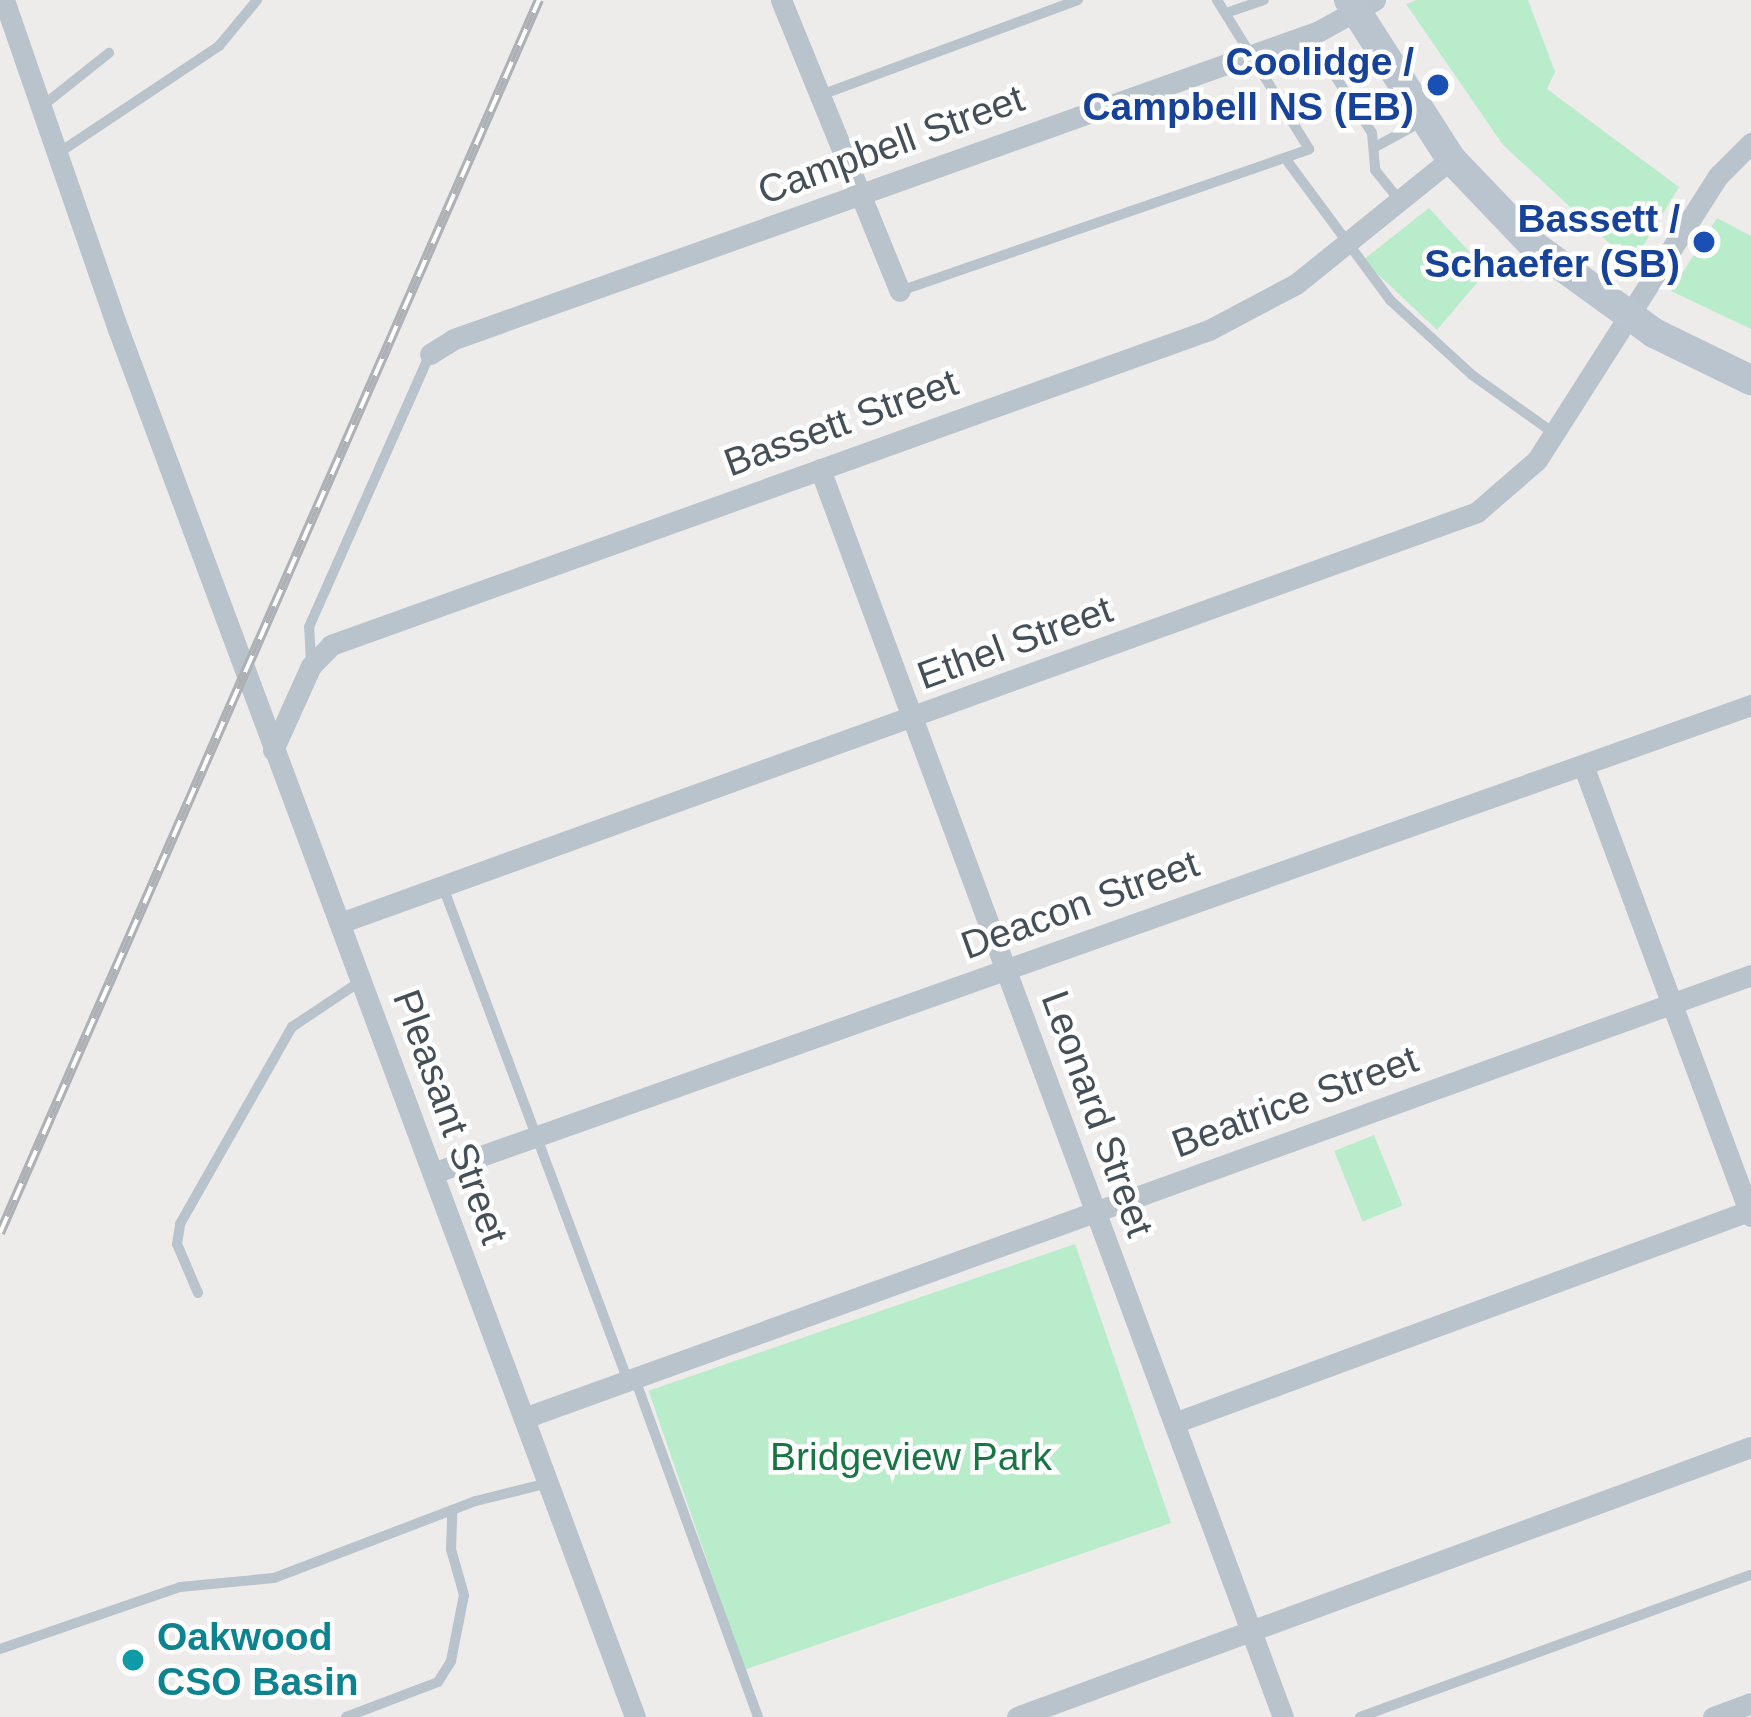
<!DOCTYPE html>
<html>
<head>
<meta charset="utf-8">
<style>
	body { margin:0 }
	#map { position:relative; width:1751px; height:1717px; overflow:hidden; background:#eeebeb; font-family:Helvetica,sans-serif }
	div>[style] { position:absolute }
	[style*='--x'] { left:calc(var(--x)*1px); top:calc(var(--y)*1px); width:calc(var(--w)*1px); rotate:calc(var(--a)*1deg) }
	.green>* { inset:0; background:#b9eccb; transform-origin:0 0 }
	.lane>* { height:10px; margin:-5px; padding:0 5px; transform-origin:5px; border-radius:5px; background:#b9c3cb }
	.street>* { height:21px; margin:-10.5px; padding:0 10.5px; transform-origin:10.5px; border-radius:10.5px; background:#b9c3cb }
	.secondary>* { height:30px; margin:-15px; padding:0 15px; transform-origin:15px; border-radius:15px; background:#b9c4cf }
	.rail>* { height:10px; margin-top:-5px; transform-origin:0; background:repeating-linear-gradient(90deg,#fff 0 18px,#adb1b6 0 36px); box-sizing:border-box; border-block:3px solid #adb1b6 }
	.dots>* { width:33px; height:33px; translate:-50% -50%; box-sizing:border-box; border:6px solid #fff; border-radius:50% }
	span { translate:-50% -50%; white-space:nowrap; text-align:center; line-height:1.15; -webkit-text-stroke:9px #fff; paint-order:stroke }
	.transit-label { font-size:39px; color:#164399; font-weight:700 }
	.right { translate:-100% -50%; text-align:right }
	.street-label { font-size:39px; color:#444f58 }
	.park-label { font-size:39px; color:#187544 }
	.culture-label { font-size:39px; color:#0d838f; font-weight:700 }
	.left { translate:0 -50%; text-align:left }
</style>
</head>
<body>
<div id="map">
	<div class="green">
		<div style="clip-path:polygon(1417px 0,1528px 0,1555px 72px,1547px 89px,1679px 187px,1632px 264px,1503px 145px,1406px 4px)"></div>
		<div style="clip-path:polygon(1429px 208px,1487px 271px,1437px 330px,1363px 260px)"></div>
		<div style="clip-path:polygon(1717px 218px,1751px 236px,1751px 329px,1671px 291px)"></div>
		<div style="left:1374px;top:1135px;width:76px;height:43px;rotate:68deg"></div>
		<div style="left:1075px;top:1244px;width:295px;height:451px;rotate:71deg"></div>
	</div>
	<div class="lane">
		<div style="--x:1226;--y:13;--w:40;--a:-18.9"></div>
		<div style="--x:1294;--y:40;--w:55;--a:41.3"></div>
		<div style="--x:1335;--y:76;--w:68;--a:57"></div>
		<div style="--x:1372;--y:133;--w:37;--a:85"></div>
		<div style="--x:1375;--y:170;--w:40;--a:51"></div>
		<div style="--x:1335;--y:76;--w:50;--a:-33.7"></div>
		<div style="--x:821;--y:95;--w:274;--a:-20.3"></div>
		<div style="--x:41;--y:107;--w:87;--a:-38.5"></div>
		<div style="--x:1375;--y:147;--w:55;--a:-28.4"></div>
		<div style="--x:57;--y:154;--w:195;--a:-33.7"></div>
		<div style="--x:219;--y:46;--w:60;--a:-50.4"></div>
		<div style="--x:1285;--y:158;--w:177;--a:53.5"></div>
		<div style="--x:1390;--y:300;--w:111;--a:42.4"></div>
		<div style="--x:1472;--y:375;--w:102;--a:35.4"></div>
		<div style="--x:900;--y:291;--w:433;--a:-19.1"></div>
		<div style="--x:1309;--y:149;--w:175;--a:-121.7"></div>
		<div style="--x:311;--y:662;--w:35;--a:-93"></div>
		<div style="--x:309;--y:627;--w:299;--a:-66.1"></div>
		<div style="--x:443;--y:887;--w:528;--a:69.47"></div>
		<div style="--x:198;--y:1293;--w:53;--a:-113.2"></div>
		<div style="--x:177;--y:1244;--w:20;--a:-81"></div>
		<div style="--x:180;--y:1224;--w:227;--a:-60.4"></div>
		<div style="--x:292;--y:1027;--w:83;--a:-33.7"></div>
		<div style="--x:635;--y:1379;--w:360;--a:70"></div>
		<div style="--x:0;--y:1649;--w:190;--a:-19"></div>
		<div style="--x:180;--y:1587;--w:94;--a:-5.5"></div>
		<div style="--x:274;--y:1578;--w:216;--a:-20.9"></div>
		<div style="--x:476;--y:1501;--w:74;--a:-14"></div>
		<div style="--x:346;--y:1717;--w:98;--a:-20.8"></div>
		<div style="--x:438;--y:1682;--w:25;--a:-58"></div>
		<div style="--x:451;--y:1661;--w:67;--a:-78.9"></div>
		<div style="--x:464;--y:1595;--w:48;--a:-105.8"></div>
		<div style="--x:451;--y:1549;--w:38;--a:-88"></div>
		<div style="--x:1360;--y:1717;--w:416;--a:-20"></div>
	</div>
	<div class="street">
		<div style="--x:4;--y:0;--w:348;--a:70.9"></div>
		<div style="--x:118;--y:329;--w:1481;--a:69.57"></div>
		<div style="--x:781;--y:0;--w:314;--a:67.8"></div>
		<div style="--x:430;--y:354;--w:28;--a:-32"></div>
		<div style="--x:454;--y:339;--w:918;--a:-19.6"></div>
		<div style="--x:1319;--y:31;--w:64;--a:-29"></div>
		<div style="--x:820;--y:469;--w:1331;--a:69.65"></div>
		<div style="--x:273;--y:750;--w:92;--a:-65.7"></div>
		<div style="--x:311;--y:666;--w:29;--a:-46"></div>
		<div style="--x:331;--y:645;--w:933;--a:-19.74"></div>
		<div style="--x:1209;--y:330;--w:98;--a:-27.9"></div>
		<div style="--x:1296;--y:284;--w:199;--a:-38.9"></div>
		<div style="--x:1583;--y:765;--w:481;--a:69.6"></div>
		<div style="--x:340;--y:923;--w:1209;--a:-19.87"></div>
		<div style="--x:1477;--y:512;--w:79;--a:-40.9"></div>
		<div style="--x:1537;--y:460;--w:337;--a:-57.5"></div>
		<div style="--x:1718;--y:176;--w:47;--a:-45"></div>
		<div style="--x:433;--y:1173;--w:1399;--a:-19.55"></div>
		<div style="--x:524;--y:1418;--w:1305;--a:-19.85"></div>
		<div style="--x:1174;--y:1423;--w:615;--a:-20.26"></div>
		<div style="--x:1017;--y:1717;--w:782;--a:-20.2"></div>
		<div style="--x:1713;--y:1717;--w:40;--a:-20.2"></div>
	</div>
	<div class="secondary">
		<div style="--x:1349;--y:0;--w:189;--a:57.3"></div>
		<div style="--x:1451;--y:159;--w:120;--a:46.3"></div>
		<div style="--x:1534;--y:246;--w:148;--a:35.9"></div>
		<div style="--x:1654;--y:333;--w:108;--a:25.9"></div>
	</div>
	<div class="rail">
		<div style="--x:0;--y:1233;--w:1346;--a:-66.39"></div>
	</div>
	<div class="dots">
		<div style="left:1438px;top:85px;background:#1a4fb4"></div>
		<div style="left:1704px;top:242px;background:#1a4fb4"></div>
		<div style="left:133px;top:1660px;background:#0f9aa8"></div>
	</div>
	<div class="transit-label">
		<span class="right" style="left:1414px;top:85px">Coolidge /<br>Campbell NS (EB)</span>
		<span class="right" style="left:1680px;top:242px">Bassett /<br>Schaefer (SB)</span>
	</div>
	<div class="street-label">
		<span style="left:891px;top:145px;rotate:-20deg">Campbell Street</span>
		<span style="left:841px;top:423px;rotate:-20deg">Bassett Street</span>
		<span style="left:1015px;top:643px;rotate:-20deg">Ethel Street</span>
		<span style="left:1080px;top:905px;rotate:-20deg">Deacon Street</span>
		<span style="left:1295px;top:1102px;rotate:-20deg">Beatrice Street</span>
		<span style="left:1097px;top:1114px;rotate:70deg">Leonard Street</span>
		<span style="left:450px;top:1117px;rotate:70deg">Pleasant Street</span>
	</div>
	<div class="park-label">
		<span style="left:911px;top:1457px">Bridgeview Park</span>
	</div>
	<div class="culture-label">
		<span class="left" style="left:157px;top:1660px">Oakwood<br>CSO Basin</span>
	</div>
</div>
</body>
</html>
